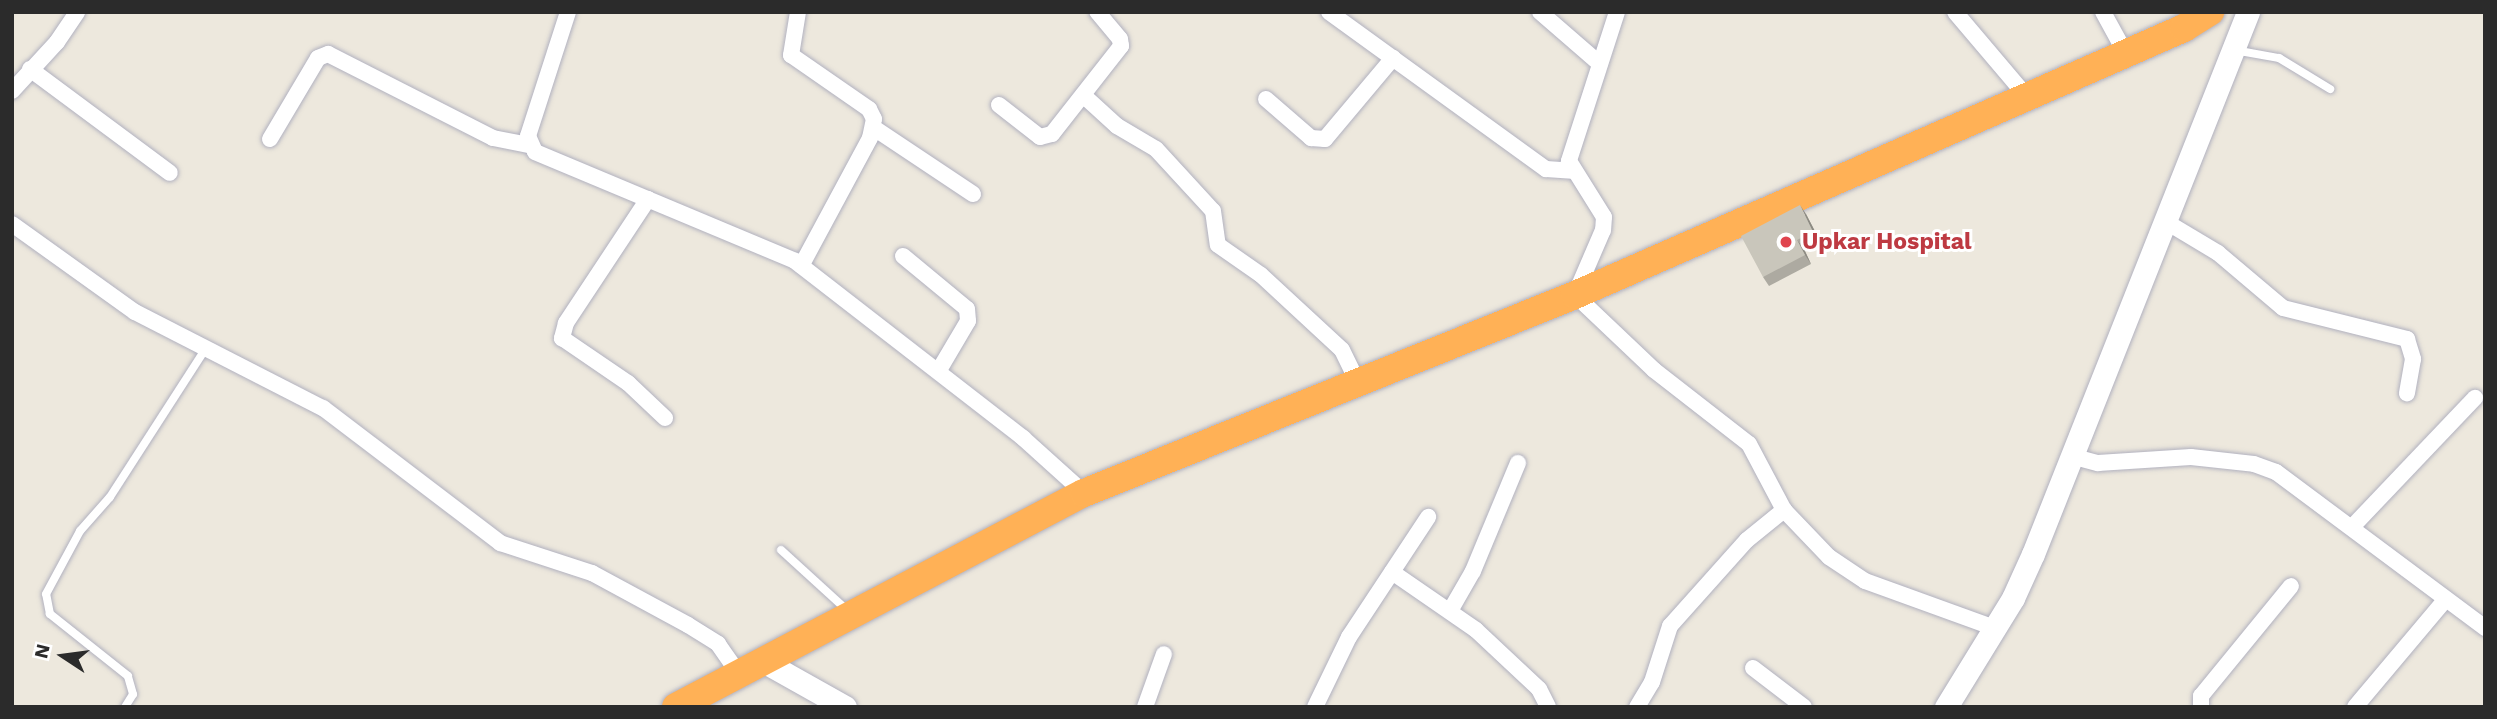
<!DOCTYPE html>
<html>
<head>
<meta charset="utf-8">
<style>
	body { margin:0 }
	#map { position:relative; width:2497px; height:719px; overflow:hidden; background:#ede8dd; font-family:"Work Sans",sans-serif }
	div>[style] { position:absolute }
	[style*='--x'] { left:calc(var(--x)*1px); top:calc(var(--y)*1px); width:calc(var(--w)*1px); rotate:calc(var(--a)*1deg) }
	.roads { filter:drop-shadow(0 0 2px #b1b1bf) drop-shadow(0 0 2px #b1b1bf) }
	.lane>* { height:8px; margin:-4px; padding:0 4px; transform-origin:4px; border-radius:4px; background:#fff }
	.street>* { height:16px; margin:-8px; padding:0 8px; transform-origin:8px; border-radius:8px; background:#fff }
	.secondary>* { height:23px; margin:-11.5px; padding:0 11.5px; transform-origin:11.5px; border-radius:11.5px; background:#fff }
	.highway>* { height:28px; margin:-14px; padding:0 14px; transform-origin:14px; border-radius:14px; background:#ffb156 }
	.wall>* { inset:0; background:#adaaa1 }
	.shaded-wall>* { inset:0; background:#8d8b83 }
	.building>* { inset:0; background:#c9c6bb }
	.dots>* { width:19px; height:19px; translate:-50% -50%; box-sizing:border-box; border:4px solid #fff; border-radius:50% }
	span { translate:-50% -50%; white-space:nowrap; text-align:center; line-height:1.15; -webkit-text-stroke:6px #fff; paint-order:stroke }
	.health-label { font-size:23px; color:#be3a42; font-weight:700 }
	.left { translate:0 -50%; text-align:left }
	.frame { position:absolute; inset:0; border:14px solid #2b2b2b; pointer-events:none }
	.north { position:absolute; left:28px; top:621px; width:70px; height:70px; -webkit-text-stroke:5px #fff; paint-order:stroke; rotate:283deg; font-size:19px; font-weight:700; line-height:28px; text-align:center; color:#2b2b2b }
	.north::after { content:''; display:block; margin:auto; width:24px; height:32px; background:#2b2b2b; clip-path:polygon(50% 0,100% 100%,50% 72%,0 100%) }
</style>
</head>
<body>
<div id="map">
	<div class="roads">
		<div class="lane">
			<div style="--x:2234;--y:50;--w:46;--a:10.1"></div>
			<div style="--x:2279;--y:58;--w:60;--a:31.3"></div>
			<div style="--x:781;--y:550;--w:91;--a:42.3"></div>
			<div style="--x:125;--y:707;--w:15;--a:-58"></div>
			<div style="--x:133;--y:694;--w:19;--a:-106"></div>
			<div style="--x:128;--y:676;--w:100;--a:-141.5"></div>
			<div style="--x:50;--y:614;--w:20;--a:-101"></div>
			<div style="--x:46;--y:594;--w:72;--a:-61.6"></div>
			<div style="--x:80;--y:531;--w:45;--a:-48.6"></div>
			<div style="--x:110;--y:497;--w:174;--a:-57.2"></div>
		</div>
		<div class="street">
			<div style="--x:568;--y:12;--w:130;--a:107.9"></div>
			<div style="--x:528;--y:136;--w:17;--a:66"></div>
			<div style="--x:535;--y:152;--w:282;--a:22.7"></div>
			<div style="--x:795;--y:261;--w:289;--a:37.8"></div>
			<div style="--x:1023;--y:438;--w:82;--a:42"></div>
			<div style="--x:798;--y:12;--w:44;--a:99.2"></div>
			<div style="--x:791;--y:55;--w:95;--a:34.7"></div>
			<div style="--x:869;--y:109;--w:11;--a:63"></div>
			<div style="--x:874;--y:119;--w:19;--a:102"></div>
			<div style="--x:870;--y:138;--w:145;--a:118.3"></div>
			<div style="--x:1329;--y:12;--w:268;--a:35.9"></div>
			<div style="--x:1546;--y:169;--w:26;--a:4"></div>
			<div style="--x:1540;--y:12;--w:79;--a:40.9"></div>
			<div style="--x:1617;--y:12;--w:157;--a:107.9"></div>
			<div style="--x:1569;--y:161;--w:66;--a:58"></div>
			<div style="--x:1604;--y:217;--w:13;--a:94"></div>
			<div style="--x:1603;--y:230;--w:71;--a:113.3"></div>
			<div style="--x:1575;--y:295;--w:109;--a:43.5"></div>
			<div style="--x:1654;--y:370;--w:120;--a:37.9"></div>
			<div style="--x:1749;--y:444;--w:75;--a:62.1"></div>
			<div style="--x:1784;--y:510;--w:65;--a:46.2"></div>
			<div style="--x:1829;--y:557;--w:43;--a:33.7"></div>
			<div style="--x:1865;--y:581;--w:138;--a:19.9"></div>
			<div style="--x:1955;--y:12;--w:111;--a:49.7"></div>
			<div style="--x:2103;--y:12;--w:48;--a:61.3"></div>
			<div style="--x:30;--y:69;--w:174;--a:36.6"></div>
			<div style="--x:12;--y:91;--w:67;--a:-47.4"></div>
			<div style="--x:57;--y:42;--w:36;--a:-56"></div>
			<div style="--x:1083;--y:95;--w:46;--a:42.4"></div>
			<div style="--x:1117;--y:126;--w:45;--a:30.5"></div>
			<div style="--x:1156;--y:149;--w:84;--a:47.4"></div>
			<div style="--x:1213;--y:211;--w:34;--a:82"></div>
			<div style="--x:1218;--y:245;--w:52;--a:34.9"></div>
			<div style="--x:1261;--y:275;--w:110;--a:42.8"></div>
			<div style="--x:1342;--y:350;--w:37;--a:64"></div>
			<div style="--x:1266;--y:99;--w:60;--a:40.9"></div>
			<div style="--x:1311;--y:138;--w:14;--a:4"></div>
			<div style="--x:1325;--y:139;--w:106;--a:-50"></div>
			<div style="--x:999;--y:105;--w:52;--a:38"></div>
			<div style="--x:1040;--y:137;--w:12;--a:-14"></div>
			<div style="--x:1052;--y:134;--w:112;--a:-51.9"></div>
			<div style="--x:1121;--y:46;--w:7;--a:-98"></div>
			<div style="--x:1120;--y:39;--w:35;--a:-130"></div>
			<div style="--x:874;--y:128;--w:119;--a:33.7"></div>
			<div style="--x:270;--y:139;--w:94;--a:-59.3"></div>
			<div style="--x:318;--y:58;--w:11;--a:-22"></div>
			<div style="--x:328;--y:54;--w:185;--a:27"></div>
			<div style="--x:493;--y:138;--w:37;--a:11"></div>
			<div style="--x:648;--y:199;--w:149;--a:123.5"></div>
			<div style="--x:566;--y:323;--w:16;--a:105"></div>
			<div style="--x:562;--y:338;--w:80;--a:34.3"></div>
			<div style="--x:628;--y:383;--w:51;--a:43.4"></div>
			<div style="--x:2163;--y:220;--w:64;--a:31"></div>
			<div style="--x:2218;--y:253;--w:85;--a:40.2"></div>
			<div style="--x:2283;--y:308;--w:128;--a:14"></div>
			<div style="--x:2407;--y:339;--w:21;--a:73"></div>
			<div style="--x:2413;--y:359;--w:35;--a:100"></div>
			<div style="--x:12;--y:224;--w:151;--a:35.6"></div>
			<div style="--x:135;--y:312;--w:211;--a:27.1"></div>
			<div style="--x:323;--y:408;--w:223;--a:37.3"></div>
			<div style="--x:500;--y:543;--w:97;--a:18.1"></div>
			<div style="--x:592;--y:573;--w:109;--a:28.4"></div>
			<div style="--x:688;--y:625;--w:36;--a:32"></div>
			<div style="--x:718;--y:644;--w:37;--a:55"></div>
			<div style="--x:903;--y:256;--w:83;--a:39.6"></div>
			<div style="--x:967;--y:309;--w:12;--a:85"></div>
			<div style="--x:968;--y:321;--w:57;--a:120.6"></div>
			<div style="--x:2071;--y:456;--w:28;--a:15"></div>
			<div style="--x:2098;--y:463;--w:93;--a:-3.7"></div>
			<div style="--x:2191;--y:457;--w:63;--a:6.3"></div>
			<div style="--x:2254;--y:464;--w:23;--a:20"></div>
			<div style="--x:2276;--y:472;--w:261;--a:36.7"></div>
			<div style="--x:2353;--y:526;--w:177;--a:-46.4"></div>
			<div style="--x:1392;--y:572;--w:102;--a:34.6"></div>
			<div style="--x:1476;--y:630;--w:86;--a:43.1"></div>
			<div style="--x:1539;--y:689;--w:20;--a:63"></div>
			<div style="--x:1450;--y:611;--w:46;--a:-60.1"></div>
			<div style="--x:1473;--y:571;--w:117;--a:-67.4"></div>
			<div style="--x:1753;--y:668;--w:64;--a:37.4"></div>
			<div style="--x:1145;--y:707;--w:56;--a:-70.3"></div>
			<div style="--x:1315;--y:707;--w:78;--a:-64.1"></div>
			<div style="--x:1349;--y:637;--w:144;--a:-56.6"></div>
			<div style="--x:1637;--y:707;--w:29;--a:-59"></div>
			<div style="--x:1652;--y:682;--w:59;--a:-72.2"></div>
			<div style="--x:1670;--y:626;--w:115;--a:-48.2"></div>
			<div style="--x:1747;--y:540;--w:48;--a:-39"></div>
			<div style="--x:2201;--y:707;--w:11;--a:-90"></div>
			<div style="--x:2201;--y:696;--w:142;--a:-50.7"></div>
			<div style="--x:2355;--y:707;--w:141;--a:-49.9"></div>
		</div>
		<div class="secondary">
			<div style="--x:763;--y:661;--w:94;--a:29.3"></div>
			<div style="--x:1946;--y:707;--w:128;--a:-58.4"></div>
			<div style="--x:2013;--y:598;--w:48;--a:-65.6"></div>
			<div style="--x:2033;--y:554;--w:583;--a:-68.36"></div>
		</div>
		<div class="highway">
			<div style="--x:676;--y:707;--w:461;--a:-27.7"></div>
			<div style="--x:1084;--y:493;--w:529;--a:-21.96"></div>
			<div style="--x:1575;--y:295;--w:665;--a:-23.67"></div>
			<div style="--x:2184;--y:28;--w:31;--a:-32"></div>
		</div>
	</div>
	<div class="wall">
		<div style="clip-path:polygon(1806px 214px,1820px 241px,1804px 249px,1811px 264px,1769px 286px,1763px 277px)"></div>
	</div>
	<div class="shaded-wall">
		<div style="clip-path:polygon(1800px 205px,1806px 214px,1820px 241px,1813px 232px)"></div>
		<div style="clip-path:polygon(1797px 240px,1804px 249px,1811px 264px,1805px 255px)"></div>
	</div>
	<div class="building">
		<div style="clip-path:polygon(1800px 205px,1813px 232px,1797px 240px,1805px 255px,1763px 277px,1741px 236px)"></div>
	</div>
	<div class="dots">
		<div style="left:1786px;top:242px;background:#e0444e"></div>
	</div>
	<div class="health-label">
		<span class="left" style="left:1802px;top:242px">Upkar Hospital</span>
	</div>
	<div class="frame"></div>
	<div class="north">N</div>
</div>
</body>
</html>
